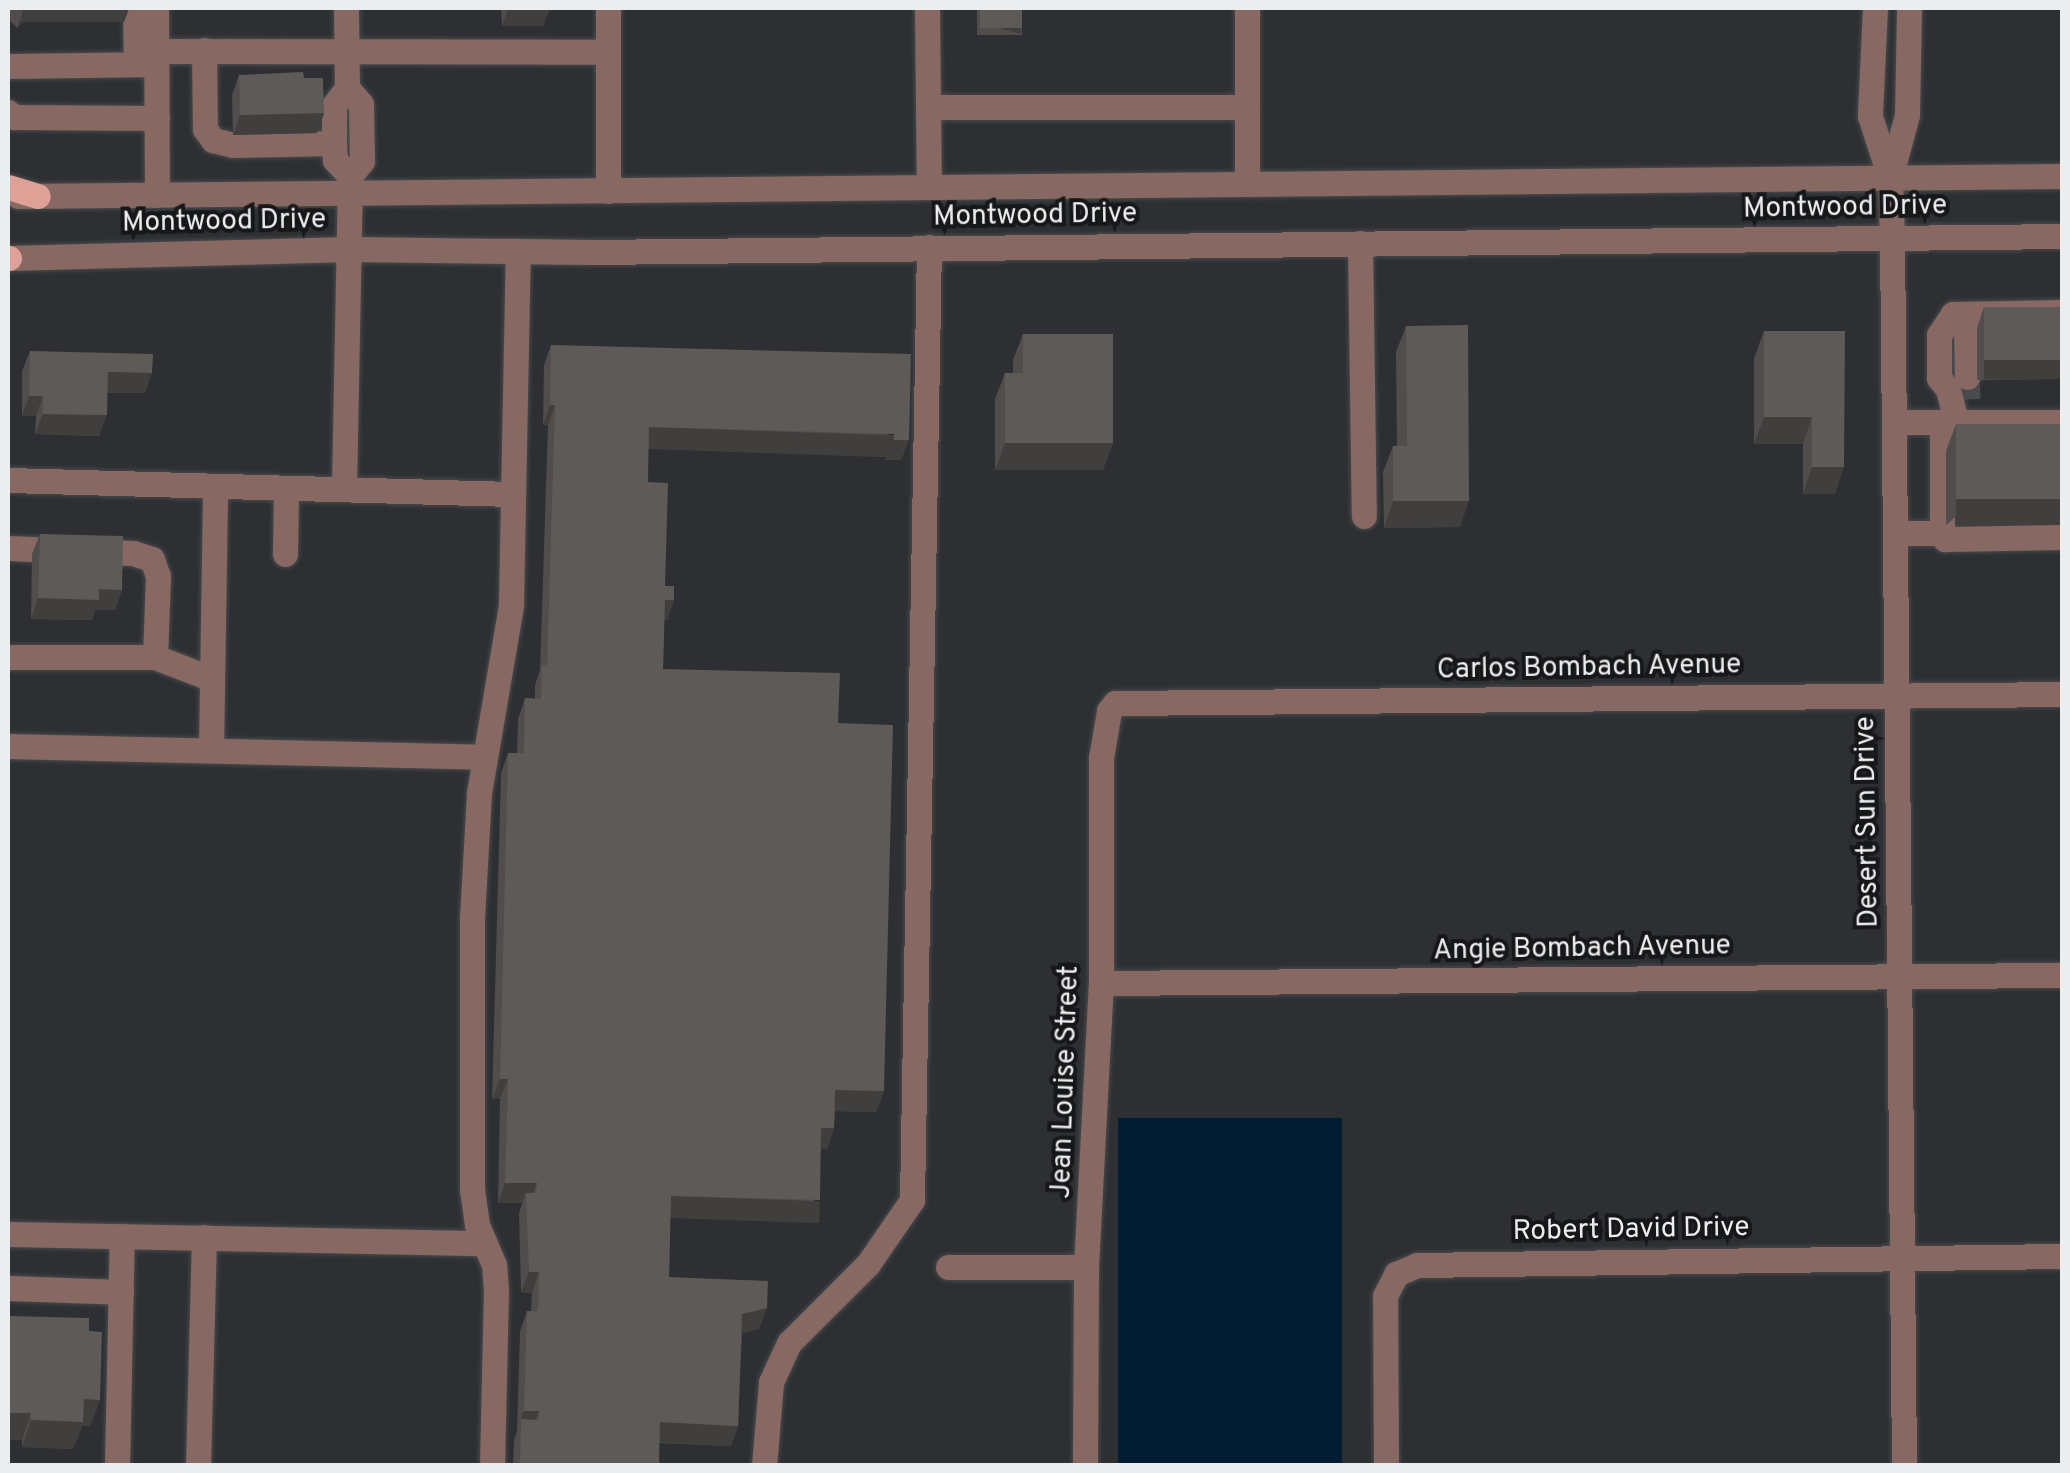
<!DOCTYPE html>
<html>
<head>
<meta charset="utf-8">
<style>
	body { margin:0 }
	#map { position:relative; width:2070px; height:1473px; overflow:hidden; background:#2d2f32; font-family:Overpass,sans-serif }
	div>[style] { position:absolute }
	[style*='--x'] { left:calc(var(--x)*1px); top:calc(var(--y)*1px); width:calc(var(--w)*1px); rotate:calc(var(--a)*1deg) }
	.water>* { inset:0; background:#001d31; transform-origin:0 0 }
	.minor-tunnel>* { height:25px; margin-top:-12.5px; transform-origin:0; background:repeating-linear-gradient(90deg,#4a4c4e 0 25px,transparent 0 37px) }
	.roads { filter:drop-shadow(0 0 2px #484a4c) drop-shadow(0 0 2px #484a4c) }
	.minor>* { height:25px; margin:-12.5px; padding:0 12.5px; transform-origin:12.5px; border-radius:12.5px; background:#876863 }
	.major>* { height:25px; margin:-12.5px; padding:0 12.5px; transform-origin:12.5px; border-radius:12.5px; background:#dea197 }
	.wall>* { inset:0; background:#504d4c; transform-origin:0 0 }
	.shaded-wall>* { inset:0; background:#413f3e; transform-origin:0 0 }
	.building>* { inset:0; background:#5d5a58; transform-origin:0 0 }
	span { translate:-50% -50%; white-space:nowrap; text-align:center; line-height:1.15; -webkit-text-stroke:8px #161718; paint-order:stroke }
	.street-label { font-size:28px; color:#ecedef }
	.frame { position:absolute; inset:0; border:10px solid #ecedef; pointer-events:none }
</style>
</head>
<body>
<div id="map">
	<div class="water">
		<div style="left:1118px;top:1118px;width:224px;height:347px"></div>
	</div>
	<div class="minor-tunnel">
		<div style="--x:1954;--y:353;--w:22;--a:90"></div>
		<div style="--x:1967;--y:377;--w:22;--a:87"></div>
	</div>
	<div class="roads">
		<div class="minor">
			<div style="--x:135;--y:8;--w:56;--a:89"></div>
			<div style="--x:156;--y:8;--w:187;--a:89.7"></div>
			<div style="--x:346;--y:8;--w:80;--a:89.3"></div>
			<div style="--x:347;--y:88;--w:21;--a:127"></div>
			<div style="--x:334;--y:105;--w:38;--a:90"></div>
			<div style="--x:334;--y:143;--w:17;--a:87"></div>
			<div style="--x:335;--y:160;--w:22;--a:47"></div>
			<div style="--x:350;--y:176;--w:19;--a:-51"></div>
			<div style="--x:362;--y:161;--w:57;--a:-91"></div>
			<div style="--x:361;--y:104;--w:21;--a:-131"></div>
			<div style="--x:608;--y:8;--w:183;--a:90"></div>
			<div style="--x:927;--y:8;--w:178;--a:89.4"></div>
			<div style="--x:1247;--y:8;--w:176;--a:90"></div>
			<div style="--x:1875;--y:8;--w:108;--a:92.7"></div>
			<div style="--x:1870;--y:116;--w:65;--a:72.1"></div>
			<div style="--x:1890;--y:178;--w:60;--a:88.1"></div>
			<div style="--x:1892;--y:238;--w:1228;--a:89.44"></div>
			<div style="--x:204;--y:50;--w:79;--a:89.3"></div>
			<div style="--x:205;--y:129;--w:14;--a:54"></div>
			<div style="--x:213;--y:140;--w:21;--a:14"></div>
			<div style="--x:233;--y:145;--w:101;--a:-1.1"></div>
			<div style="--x:156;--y:51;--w:452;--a:0.1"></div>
			<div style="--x:8;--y:66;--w:148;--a:-0.8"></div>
			<div style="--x:928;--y:107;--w:319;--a:0"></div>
			<div style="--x:8;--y:112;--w:8;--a:40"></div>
			<div style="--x:14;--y:117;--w:143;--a:0.4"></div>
			<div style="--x:1890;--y:178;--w:65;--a:-74.9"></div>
			<div style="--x:1907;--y:115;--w:107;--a:-88.9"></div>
			<div style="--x:18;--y:196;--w:2044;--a:-0.56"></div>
			<div style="--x:1360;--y:243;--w:273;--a:89.2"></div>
			<div style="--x:8;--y:258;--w:343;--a:-1.5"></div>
			<div style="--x:351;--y:249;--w:239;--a:0.7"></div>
			<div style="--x:590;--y:252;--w:1472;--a:-0.62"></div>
			<div style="--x:1953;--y:314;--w:25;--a:124"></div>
			<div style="--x:1939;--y:335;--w:43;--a:90"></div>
			<div style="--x:1939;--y:378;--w:14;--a:51"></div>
			<div style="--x:1948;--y:389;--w:34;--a:76"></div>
			<div style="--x:1953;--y:314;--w:109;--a:-1.1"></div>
			<div style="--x:1953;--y:314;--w:19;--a:47"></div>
			<div style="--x:1966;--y:328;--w:49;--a:88.8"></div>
			<div style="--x:1894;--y:422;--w:168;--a:0"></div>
			<div style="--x:8;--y:480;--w:505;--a:1.59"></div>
			<div style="--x:344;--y:489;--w:310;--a:-88.9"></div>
			<div style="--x:1895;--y:533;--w:47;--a:0"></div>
			<div style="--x:1942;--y:533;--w:7;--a:63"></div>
			<div style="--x:1945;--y:539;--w:117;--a:-1"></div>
			<div style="--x:1942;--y:533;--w:111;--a:-90"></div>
			<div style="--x:8;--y:548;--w:125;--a:2.3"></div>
			<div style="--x:133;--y:553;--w:20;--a:18"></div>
			<div style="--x:152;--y:559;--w:18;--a:71"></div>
			<div style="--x:158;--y:576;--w:81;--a:92.1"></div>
			<div style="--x:285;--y:554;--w:66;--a:-89.1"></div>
			<div style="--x:8;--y:657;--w:147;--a:0"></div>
			<div style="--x:155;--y:657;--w:61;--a:21.1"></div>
			<div style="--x:8;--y:746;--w:475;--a:1.3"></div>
			<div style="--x:211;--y:750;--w:264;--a:-89.1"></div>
			<div style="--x:1101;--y:983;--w:961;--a:-0.48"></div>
			<div style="--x:8;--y:1234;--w:477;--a:1.1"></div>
			<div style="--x:948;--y:1267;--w:138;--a:0"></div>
			<div style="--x:8;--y:1288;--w:113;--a:2"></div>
			<div style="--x:117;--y:1466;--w:230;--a:-88.8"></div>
			<div style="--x:198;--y:1466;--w:229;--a:-88.5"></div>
			<div style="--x:492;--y:1466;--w:175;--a:-88.7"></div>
			<div style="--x:496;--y:1291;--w:26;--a:-94"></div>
			<div style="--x:494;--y:1265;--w:43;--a:-113"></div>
			<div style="--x:477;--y:1225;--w:35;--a:-98"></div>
			<div style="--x:472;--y:1190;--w:272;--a:-90"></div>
			<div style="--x:472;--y:918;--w:125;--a:-86.8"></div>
			<div style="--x:479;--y:793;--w:191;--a:-80.3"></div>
			<div style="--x:511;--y:605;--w:353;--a:-88.9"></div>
			<div style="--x:764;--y:1466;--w:84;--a:-85.2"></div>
			<div style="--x:771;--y:1382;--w:43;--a:-65.2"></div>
			<div style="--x:789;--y:1343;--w:112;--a:-45"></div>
			<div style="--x:868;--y:1264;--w:78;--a:-55.5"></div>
			<div style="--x:912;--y:1200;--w:953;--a:-88.98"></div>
			<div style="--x:1085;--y:1466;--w:199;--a:-89.7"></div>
			<div style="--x:1086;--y:1267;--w:284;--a:-87"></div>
			<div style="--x:1101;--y:983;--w:225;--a:-90"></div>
			<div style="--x:1101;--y:758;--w:48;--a:-80.3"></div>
			<div style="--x:1109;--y:711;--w:10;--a:-53"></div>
			<div style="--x:1115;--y:703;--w:947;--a:-0.54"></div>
			<div style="--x:1386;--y:1466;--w:170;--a:-90.3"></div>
			<div style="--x:1385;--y:1296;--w:25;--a:-63"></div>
			<div style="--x:1396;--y:1274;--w:23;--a:-23"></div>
			<div style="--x:1417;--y:1265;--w:645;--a:-0.8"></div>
		</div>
		<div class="major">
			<div style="--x:8;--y:187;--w:31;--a:17"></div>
			<div style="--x:8;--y:258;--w:1;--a:0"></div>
		</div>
	</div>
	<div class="wall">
		<div style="clip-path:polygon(8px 8px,129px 8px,124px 22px,23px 22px,17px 28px,8px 19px)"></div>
		<div style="clip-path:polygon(501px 8px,550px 8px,543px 26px,502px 26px)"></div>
		<div style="left:977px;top:8px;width:45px;height:27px"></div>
		<div style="clip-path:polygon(239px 75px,304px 78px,324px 113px,317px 133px,233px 135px,232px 95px)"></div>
		<div style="clip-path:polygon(1984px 307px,2062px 307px,2062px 379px,1977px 380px,1977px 328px)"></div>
		<div style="clip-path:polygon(1406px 326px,1460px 527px,1384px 528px,1383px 472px,1393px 446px,1397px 446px,1396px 352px)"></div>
		<div style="clip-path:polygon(1764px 331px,1845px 331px,1835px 494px,1803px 494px,1803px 444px,1754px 444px,1754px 358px)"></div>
		<div style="clip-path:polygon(1023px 334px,1103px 470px,995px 470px,995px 399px,1005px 373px,1013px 373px,1013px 360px)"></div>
		<div style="clip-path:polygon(551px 345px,909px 440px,901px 460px,886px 460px,887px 454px,648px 448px,648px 482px,665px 586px,674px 600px,667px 620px,664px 620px,663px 669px,838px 723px,884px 1091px,876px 1112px,835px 1111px,834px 1128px,827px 1149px,821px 1148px,812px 1220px,670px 1217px,669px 1277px,767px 1308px,759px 1329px,742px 1333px,738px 1426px,731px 1446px,659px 1443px,659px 1466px,513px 1466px,514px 1440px,517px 1431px,520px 1331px,527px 1311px,531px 1311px,532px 1293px,521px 1292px,519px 1213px,522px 1203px,498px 1203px,500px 1099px,492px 1099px,501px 773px,508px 753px,517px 753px,518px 719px,525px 698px,535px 699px,535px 685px,540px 670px,548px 425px,543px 425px,544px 365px)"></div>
		<div style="clip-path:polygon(30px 351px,145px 393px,107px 393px,99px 436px,35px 434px,36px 416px,22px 416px,22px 371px)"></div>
		<div style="clip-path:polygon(1956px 424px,2062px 424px,1946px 525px,1946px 451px)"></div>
		<div style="clip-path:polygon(40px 534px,122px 590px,115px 610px,95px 610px,92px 620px,31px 619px,32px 554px)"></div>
		<div style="clip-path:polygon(8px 1316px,89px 1331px,100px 1400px,90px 1426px,82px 1426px,73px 1449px,22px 1447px,22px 1440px,8px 1440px)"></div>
	</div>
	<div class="shaded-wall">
		<div style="clip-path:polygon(24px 8px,129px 8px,124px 22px,23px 22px,17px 28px)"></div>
		<div style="clip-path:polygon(508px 8px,550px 8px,543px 26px,502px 26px)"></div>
		<div style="left:1022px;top:27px;width:7px;height:42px;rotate:106deg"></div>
		<div style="clip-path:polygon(324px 113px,317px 133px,233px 135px,240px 115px)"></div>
		<div style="left:2062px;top:359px;width:20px;height:78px;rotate:90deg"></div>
		<div style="clip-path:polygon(108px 372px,152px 373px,145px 393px,100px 393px)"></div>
		<div style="clip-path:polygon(29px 396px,43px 396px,36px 416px,22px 416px)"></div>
		<div style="clip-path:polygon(550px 405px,555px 405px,548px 425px,543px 425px)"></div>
		<div style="clip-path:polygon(43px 414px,107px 415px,99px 436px,35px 434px)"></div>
		<div style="clip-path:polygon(1764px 417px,1812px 417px,1803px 444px,1754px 444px)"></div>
		<div style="left:649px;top:427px;width:245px;height:22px;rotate:2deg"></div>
		<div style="clip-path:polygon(894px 440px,909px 440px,901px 460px,886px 460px)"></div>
		<div style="clip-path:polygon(1005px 443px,1113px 443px,1103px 470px,995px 470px)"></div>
		<div style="clip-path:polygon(1812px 467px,1844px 467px,1835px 494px,1803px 494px)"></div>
		<div style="left:2062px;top:498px;width:27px;height:106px;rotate:90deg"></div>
		<div style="clip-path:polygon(1393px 501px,1469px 501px,1460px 527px,1384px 528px)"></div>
		<div style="clip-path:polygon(99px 589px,122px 590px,115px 610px,95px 610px,92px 620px,31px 619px,38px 598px)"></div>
		<div style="clip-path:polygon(665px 600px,674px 600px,667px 620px,657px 620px)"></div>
		<div style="clip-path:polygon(500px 1079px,508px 1079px,500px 1099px,492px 1099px)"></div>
		<div style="clip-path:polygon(835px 1090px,884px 1091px,876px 1112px,828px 1111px)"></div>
		<div style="clip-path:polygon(821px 1128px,834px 1128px,827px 1149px,814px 1148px)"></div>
		<div style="clip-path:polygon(505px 1183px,537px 1183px,529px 1204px,526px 1193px,522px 1203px,498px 1203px)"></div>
		<div style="left:671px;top:1196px;width:149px;height:22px;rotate:2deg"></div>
		<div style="clip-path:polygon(529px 1272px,539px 1272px,532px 1293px,521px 1292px)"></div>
		<div style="clip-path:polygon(767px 1308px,759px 1329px,735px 1335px,742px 1314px)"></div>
		<div style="clip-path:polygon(84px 1399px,100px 1400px,90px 1426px,82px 1426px,73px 1449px,22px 1447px,31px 1420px)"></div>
		<div style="clip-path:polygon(524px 1411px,539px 1411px,531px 1432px,521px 1419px,516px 1431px)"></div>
		<div style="clip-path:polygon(9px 1413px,31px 1413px,22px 1440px,8px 1440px,8px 1417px)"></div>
		<div style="clip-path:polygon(660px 1422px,738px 1426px,731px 1446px,652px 1442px)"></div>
	</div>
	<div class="building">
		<div style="left:980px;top:8px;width:42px;height:20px"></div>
		<div style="clip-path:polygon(303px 72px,304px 78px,323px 78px,324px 113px,240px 115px,239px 75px)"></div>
		<div style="left:1984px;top:307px;width:78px;height:53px"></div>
		<div style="clip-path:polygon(1468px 325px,1469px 501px,1393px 501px,1393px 446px,1407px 446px,1406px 326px)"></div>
		<div style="clip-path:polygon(1764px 331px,1845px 331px,1844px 467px,1812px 467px,1812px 417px,1764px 417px)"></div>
		<div style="clip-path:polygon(1023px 334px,1113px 334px,1113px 443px,1005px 443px,1005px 373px,1023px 373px)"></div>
		<div style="clip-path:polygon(551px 345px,911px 354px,909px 440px,894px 440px,894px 434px,649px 427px,648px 482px,668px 483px,665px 586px,674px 586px,674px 600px,665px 600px,663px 669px,840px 673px,838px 723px,893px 725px,884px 1091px,835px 1090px,834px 1128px,821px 1128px,820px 1200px,671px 1196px,669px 1277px,768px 1281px,767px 1308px,742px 1314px,738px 1426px,660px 1422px,659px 1466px,520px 1466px,521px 1419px,538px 1420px,539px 1411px,524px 1411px,527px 1311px,538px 1311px,539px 1272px,529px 1272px,526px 1193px,536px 1193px,537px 1183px,505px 1183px,508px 1079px,500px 1079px,508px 753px,524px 753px,525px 698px,541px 699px,542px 665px,547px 665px,555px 405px,550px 405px)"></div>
		<div style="clip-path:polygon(30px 351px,153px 354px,152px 373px,108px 372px,107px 415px,43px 414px,43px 396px,29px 396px)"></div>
		<div style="left:1956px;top:424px;width:106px;height:75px"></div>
		<div style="clip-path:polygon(40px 534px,123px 536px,122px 590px,99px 589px,99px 600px,38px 598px)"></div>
		<div style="clip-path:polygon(8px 1316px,89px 1318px,89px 1331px,102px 1332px,100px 1400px,84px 1399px,83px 1422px,31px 1420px,31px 1413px,9px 1413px,10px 1378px,8px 1378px)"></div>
	</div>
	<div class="street-label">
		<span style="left:1845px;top:208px;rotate:-1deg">Montwood Drive</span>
		<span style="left:1035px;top:216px;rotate:-1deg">Montwood Drive</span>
		<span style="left:224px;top:222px;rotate:-1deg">Montwood Drive</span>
		<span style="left:1589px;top:668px;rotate:-1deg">Carlos Bombach Avenue</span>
		<span style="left:1868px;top:822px;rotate:-91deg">Desert Sun Drive</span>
		<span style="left:1582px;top:949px;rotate:-1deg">Angie Bombach Avenue</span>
		<span style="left:1066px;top:1082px;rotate:-88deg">Jean Louise Street</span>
		<span style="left:1631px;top:1230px;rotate:-1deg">Robert David Drive</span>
	</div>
	<div class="frame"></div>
</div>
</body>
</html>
